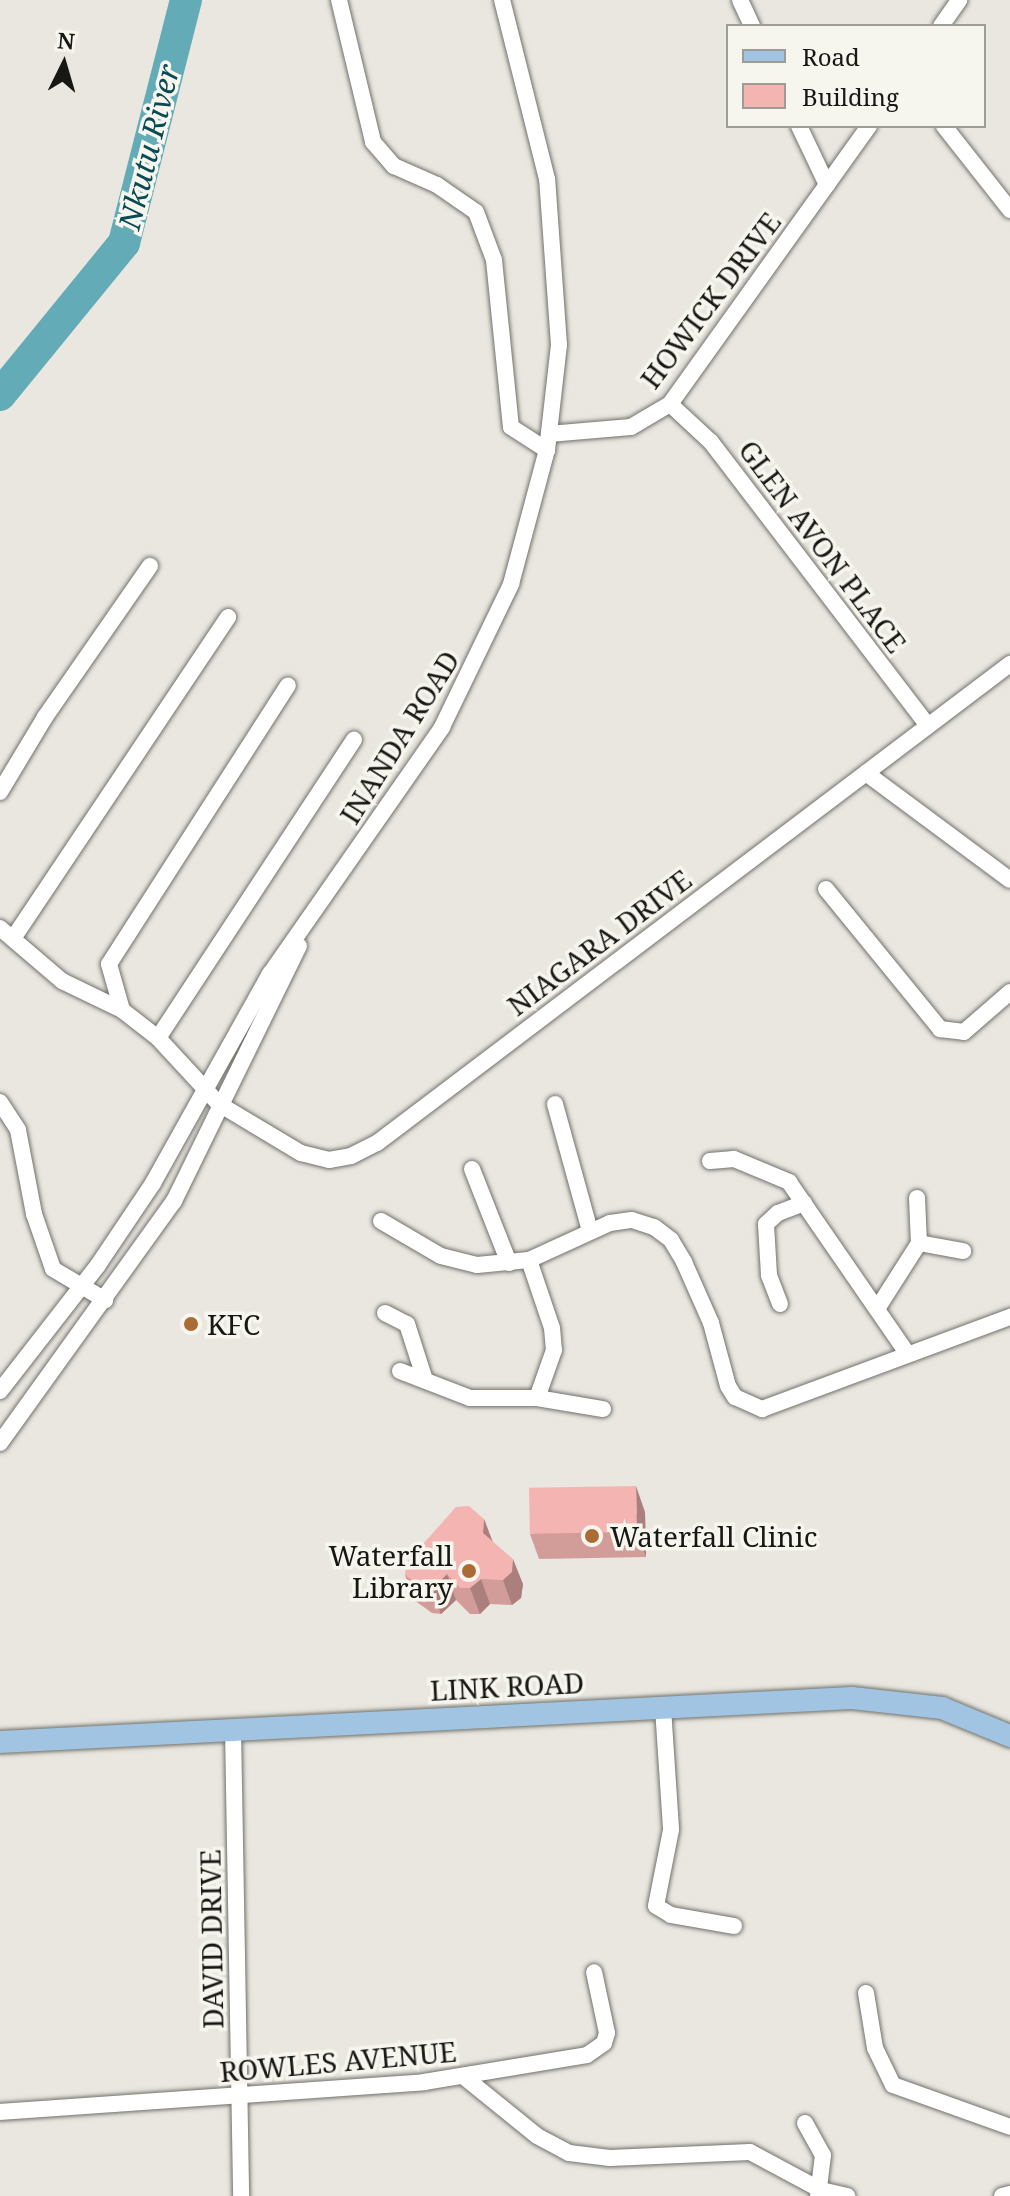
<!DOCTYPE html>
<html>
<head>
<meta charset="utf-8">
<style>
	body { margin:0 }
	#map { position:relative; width:1010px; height:2196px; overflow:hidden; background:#e9e7e0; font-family:"Noto Serif",serif }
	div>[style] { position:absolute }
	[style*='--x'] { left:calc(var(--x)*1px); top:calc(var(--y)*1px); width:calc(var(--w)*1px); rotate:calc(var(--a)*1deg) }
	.river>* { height:32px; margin:-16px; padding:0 16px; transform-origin:16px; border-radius:16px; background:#63abb7 }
	.roads { filter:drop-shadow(0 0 2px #72716b) drop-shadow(0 0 2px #72716b) }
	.minor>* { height:16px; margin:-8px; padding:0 8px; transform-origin:8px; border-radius:8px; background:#fff }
	.major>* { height:22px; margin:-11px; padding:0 11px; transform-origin:11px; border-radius:11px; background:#a1c4e2 }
	.wall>* { inset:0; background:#d29c99 }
	.shaded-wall>* { inset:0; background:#ab7f7d }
	.building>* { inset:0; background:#f4b5b2; transform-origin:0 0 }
	.dots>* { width:22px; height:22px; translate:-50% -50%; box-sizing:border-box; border:4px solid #f6f5ee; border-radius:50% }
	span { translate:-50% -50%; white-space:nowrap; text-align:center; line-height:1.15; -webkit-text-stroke:7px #f6f5ee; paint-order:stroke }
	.street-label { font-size:28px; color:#171714 }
	.poi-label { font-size:28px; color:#171714 }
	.left { translate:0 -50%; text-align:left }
	.right { translate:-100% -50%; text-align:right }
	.water-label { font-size:30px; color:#084b54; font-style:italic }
	.legend { position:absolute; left:726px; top:24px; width:260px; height:104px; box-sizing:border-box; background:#f6f5ee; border:2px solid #9d9c97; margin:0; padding:10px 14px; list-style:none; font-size:24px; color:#171714 }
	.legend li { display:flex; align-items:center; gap:16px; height:40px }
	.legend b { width:40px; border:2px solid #9d9c97 }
	.north { position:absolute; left:24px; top:24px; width:80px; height:80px; -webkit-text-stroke:6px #f6f5ee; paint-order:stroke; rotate:5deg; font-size:22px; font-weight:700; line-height:32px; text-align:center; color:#171714 }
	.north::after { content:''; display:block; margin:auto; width:28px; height:36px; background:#171714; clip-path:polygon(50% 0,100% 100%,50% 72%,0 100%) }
</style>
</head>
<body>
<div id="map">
	<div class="river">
		<div style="--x:0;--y:395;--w:196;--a:-50.8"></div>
		<div style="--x:124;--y:243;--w:251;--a:-75.7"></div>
	</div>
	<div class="roads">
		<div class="minor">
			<div style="--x:339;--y:0;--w:146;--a:76.5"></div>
			<div style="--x:373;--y:142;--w:32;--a:49"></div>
			<div style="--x:394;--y:166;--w:47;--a:23.8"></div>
			<div style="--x:437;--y:185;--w:47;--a:34.7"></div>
			<div style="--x:476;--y:212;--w:51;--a:69.4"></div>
			<div style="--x:494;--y:260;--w:168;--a:84.2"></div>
			<div style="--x:511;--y:427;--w:43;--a:32.6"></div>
			<div style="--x:740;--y:0;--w:29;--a:65"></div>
			<div style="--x:941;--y:26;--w:32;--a:-55"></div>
			<div style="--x:799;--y:126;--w:65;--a:64.6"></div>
			<div style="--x:944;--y:126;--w:107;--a:51.8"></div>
			<div style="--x:670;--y:404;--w:56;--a:42.8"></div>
			<div style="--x:711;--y:442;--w:357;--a:52.6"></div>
			<div style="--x:549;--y:434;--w:82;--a:-4.9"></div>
			<div style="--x:631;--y:427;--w:45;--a:-30.5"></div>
			<div style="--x:670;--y:404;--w:342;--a:-54.4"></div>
			<div style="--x:866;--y:773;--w:179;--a:36.6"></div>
			<div style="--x:0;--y:792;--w:87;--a:-59"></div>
			<div style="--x:45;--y:717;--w:184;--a:-55.2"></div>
			<div style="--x:826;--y:889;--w:181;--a:50.8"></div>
			<div style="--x:940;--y:1029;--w:24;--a:7"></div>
			<div style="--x:964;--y:1032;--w:61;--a:-41"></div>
			<div style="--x:0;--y:928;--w:82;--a:40.5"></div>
			<div style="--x:62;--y:981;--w:67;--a:25.8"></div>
			<div style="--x:122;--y:1010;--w:46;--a:37.9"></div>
			<div style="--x:158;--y:1038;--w:90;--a:47.3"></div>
			<div style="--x:219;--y:1104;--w:96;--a:30.9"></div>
			<div style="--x:301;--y:1153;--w:29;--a:14"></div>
			<div style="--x:329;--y:1160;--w:22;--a:-10"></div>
			<div style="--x:351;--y:1156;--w:29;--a:-27"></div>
			<div style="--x:377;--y:1143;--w:794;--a:-37.12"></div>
			<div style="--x:14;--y:937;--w:385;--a:-56.2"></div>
			<div style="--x:122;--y:1010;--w:48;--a:-105.8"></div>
			<div style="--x:109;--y:964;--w:331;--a:-57.3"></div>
			<div style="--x:158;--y:1038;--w:357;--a:-56.7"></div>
			<div style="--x:0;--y:1102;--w:33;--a:57"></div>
			<div style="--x:18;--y:1130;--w:86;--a:79.2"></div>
			<div style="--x:34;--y:1214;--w:58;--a:70.9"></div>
			<div style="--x:53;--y:1269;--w:61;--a:30.8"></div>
			<div style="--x:555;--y:1104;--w:132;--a:74.6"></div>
			<div style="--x:710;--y:1161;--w:24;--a:-5"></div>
			<div style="--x:734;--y:1159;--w:60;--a:22.7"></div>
			<div style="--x:789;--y:1182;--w:208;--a:55.4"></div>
			<div style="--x:472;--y:1169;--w:101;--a:68.5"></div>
			<div style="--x:917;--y:1198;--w:45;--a:87.5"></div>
			<div style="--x:919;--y:1243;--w:45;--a:10.3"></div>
			<div style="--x:381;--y:1221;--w:69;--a:30.3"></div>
			<div style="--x:441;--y:1256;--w:37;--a:14"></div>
			<div style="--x:477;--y:1265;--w:52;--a:-5.5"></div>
			<div style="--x:529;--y:1260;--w:89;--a:-24.6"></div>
			<div style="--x:610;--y:1223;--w:22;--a:-8"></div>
			<div style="--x:632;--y:1220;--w:23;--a:18"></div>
			<div style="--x:654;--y:1227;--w:21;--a:37"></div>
			<div style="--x:671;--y:1240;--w:26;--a:59"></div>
			<div style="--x:684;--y:1262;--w:67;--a:66.1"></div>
			<div style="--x:711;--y:1323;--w:65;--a:74.9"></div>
			<div style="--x:728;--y:1386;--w:13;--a:58"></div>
			<div style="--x:735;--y:1397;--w:30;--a:24"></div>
			<div style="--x:762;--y:1409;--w:265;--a:-20.4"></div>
			<div style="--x:529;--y:1260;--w:72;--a:71.3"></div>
			<div style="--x:552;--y:1328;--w:22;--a:85"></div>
			<div style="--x:554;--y:1350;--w:51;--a:109.5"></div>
			<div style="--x:780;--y:1304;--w:31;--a:-111"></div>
			<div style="--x:769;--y:1275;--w:51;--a:-93.4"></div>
			<div style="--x:766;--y:1224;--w:16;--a:-43"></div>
			<div style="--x:778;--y:1213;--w:28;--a:-21"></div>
			<div style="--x:877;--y:1309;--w:78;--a:-57.5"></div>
			<div style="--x:385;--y:1313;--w:25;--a:27"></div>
			<div style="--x:407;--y:1324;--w:59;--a:72.2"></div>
			<div style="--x:400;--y:1371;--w:75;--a:21.1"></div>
			<div style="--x:470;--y:1398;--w:67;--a:0"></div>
			<div style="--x:537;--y:1398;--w:67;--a:9.5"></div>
			<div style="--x:0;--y:1391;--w:160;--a:-52.1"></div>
			<div style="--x:98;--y:1265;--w:99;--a:-56.1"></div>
			<div style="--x:153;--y:1183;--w:240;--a:-60.8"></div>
			<div style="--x:270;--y:974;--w:301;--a:-55.1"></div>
			<div style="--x:442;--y:727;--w:159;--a:-64.2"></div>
			<div style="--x:511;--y:584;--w:139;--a:-75"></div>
			<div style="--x:547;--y:450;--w:106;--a:-83.5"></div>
			<div style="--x:559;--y:345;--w:166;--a:-94.1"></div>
			<div style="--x:547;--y:179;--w:185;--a:-104.1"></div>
			<div style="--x:0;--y:1443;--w:298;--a:-54.3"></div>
			<div style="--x:174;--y:1201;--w:284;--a:-63.9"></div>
			<div style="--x:663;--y:1708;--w:122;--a:86.2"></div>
			<div style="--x:671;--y:1830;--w:77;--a:101.2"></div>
			<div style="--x:656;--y:1906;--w:17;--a:31"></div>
			<div style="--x:671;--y:1915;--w:64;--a:9.9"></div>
			<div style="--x:233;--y:1729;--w:467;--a:89"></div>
			<div style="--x:866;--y:1993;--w:56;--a:80.7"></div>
			<div style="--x:875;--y:2048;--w:41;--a:64.1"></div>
			<div style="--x:893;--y:2085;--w:124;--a:19.7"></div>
			<div style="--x:463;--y:2076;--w:95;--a:39"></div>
			<div style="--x:537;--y:2136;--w:36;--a:28"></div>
			<div style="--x:569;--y:2153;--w:41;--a:7"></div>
			<div style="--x:610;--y:2158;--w:140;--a:-2.5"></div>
			<div style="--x:750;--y:2152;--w:81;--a:28.2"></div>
			<div style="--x:821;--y:2190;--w:27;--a:13"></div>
			<div style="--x:0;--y:2112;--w:425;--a:-4"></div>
			<div style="--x:424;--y:2082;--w:165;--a:-9.4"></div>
			<div style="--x:587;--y:2055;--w:21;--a:-35"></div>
			<div style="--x:604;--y:2043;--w:10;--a:-73"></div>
			<div style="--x:607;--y:2033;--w:62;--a:-102"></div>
			<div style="--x:805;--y:2123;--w:37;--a:61"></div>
			<div style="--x:823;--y:2155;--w:41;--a:97"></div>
			<div style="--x:1002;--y:2196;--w:8;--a:-14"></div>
		</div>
		<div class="major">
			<div style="--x:0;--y:1742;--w:853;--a:-2.96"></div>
			<div style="--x:852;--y:1698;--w:91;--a:6.3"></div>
			<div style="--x:942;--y:1708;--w:74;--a:22.4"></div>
		</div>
	</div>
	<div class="wall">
		<div style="clip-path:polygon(645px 1512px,646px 1557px,539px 1559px,530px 1534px)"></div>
		<div style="clip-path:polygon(484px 1519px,492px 1541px,523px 1584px,521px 1598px,512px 1605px,490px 1604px,480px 1614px,470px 1614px,456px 1600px,441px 1614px,432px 1613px,414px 1600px,405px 1575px)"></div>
	</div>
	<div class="shaded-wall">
		<div style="clip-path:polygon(636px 1486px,645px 1512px,646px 1557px,637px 1532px)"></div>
		<div style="clip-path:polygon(484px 1519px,494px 1545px,483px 1533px)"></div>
		<div style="clip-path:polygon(513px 1559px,523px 1584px,521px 1598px,512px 1605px,503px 1580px)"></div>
		<div style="clip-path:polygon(447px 1574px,456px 1600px,441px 1614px,432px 1589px)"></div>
		<div style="clip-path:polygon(481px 1579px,490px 1604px,480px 1614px,470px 1588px)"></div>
	</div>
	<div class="building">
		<div style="left:636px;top:1486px;width:46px;height:107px;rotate:89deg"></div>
		<div style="clip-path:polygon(469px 1506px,484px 1519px,483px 1533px,513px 1559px,512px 1572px,503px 1580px,481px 1579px,470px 1588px,460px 1588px,447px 1574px,432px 1589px,423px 1588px,405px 1575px,406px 1563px,456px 1507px)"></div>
	</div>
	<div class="dots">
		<div style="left:191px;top:1324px;background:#ab6b34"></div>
		<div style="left:592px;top:1536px;background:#ab6b34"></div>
		<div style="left:469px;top:1571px;background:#ab6b34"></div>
	</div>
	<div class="street-label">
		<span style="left:710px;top:300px;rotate:-53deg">HOWICK DRIVE</span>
		<span style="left:823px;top:546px;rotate:53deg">GLEN AVON PLACE</span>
		<span style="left:399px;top:737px;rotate:-58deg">INANDA ROAD</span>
		<span style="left:599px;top:942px;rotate:-37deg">NIAGARA DRIVE</span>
		<span style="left:507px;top:1686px;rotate:-3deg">LINK ROAD</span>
		<span style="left:211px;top:1939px;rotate:-91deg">DAVID DRIVE</span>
		<span style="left:338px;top:2061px;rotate:-5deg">ROWLES AVENUE</span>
	</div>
	<div class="poi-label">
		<span class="left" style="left:207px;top:1324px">KFC</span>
		<span class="left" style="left:610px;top:1536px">Waterfall Clinic</span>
		<span class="right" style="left:453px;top:1571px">Waterfall<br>Library</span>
	</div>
	<div class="water-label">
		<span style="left:149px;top:147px;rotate:-76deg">Nkutu River</span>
	</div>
	<ul class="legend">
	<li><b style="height:10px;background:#a1c4e2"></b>Road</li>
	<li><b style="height:22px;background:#f4b5b2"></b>Building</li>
	</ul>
	<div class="north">N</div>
</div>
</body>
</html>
